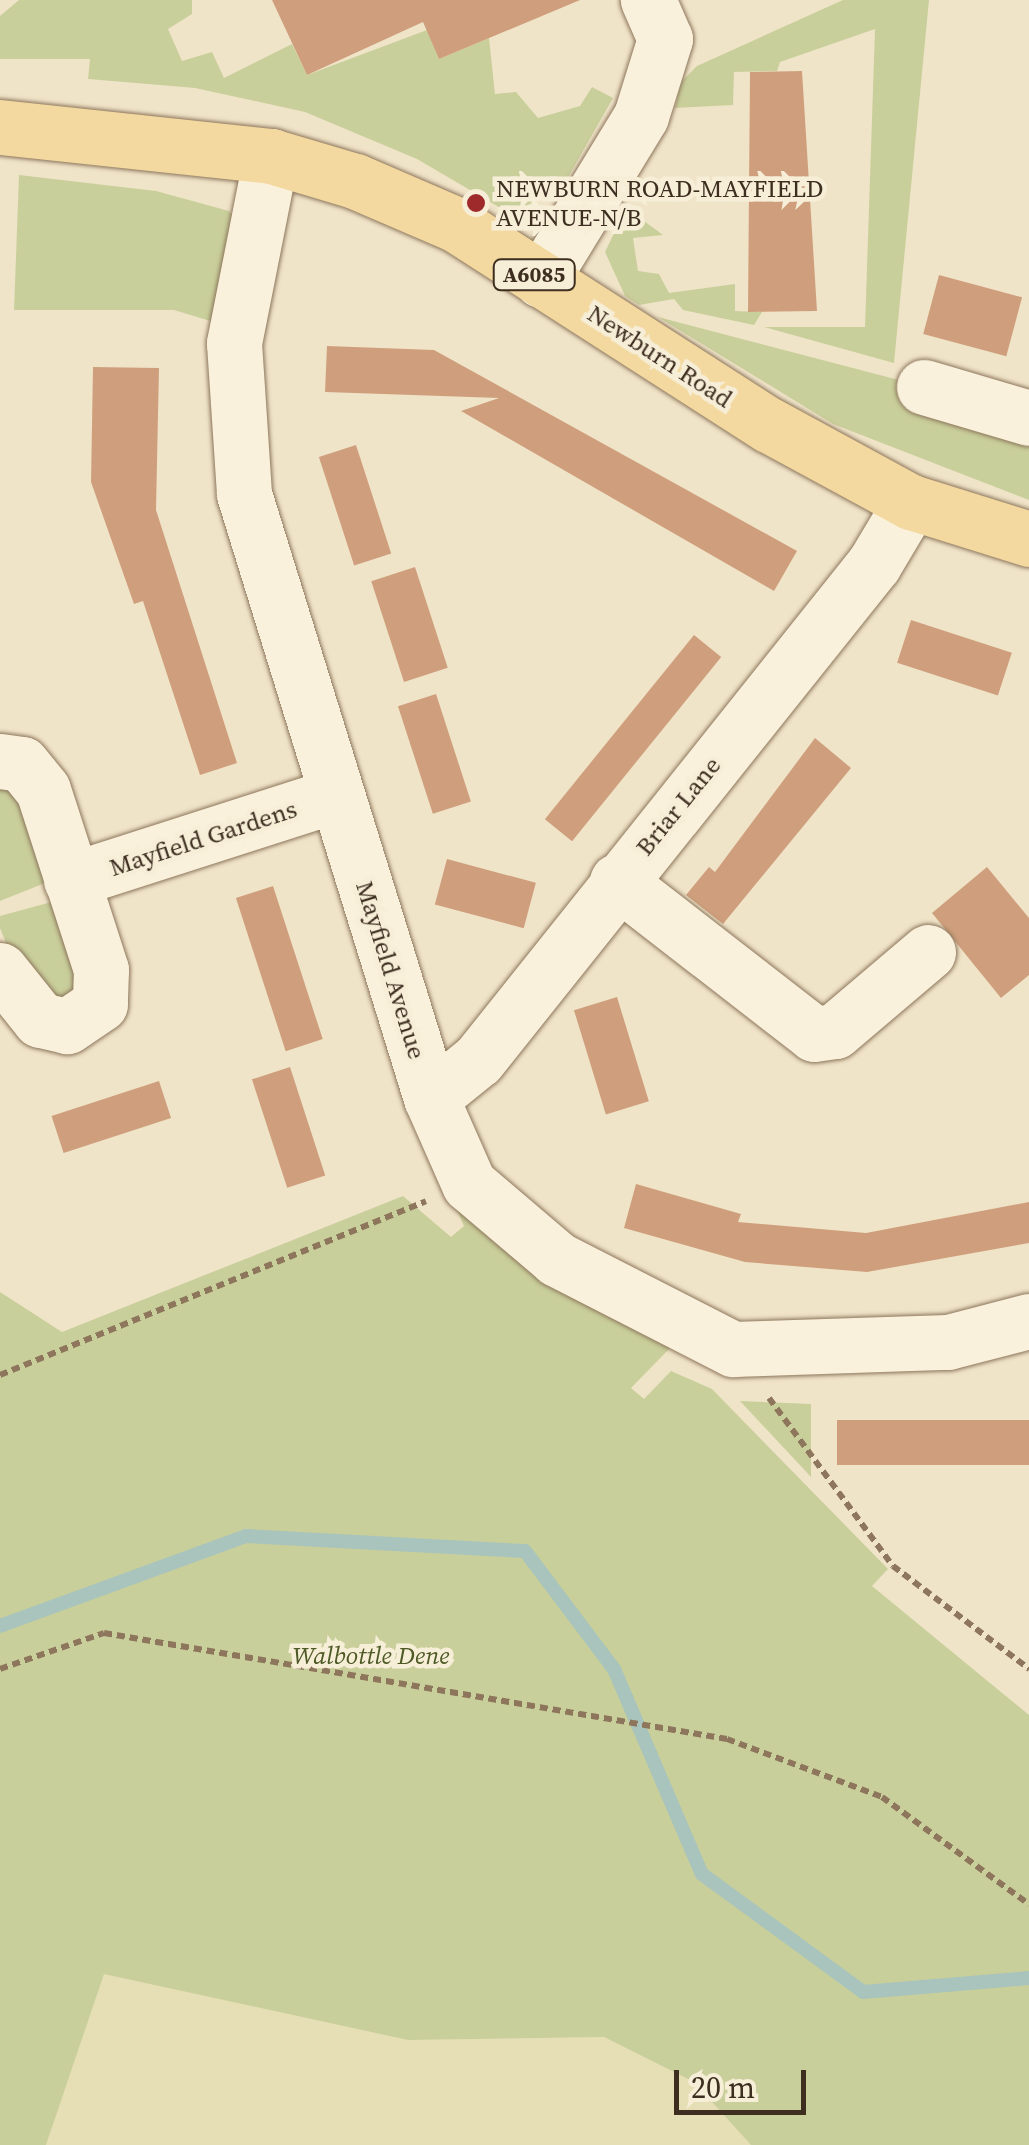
<!DOCTYPE html>
<html>
<head>
<meta charset="utf-8">
<style>
	body { margin:0 }
	#map { position:relative; width:1029px; height:2145px; overflow:hidden; background:#f0e4c8; font-family:"Source Serif 4",serif }
	div>[style] { position:absolute }
	[style*='--x'] { left:calc(var(--x)*1px); top:calc(var(--y)*1px); width:calc(var(--w)*1px); rotate:calc(var(--a)*1deg) }
	.farmland>* { inset:0; background:#e6deb5 }
	.green>* { inset:0; background:#c9cf9b }
	.stream>* { height:14px; margin:-7px; padding:0 7px; transform-origin:7px; border-radius:7px; background:#a9c4bc }
	.building>* { inset:0; background:#cf9f7d; transform-origin:0 0 }
	.path>* { height:6px; margin-top:-3px; transform-origin:0; background:repeating-linear-gradient(90deg,#8d765c 0 8px,transparent 0 13px) }
	.roads { filter:drop-shadow(0 0 2px #8d765c) drop-shadow(0 0 2px #8d765c) }
	.minor>* { height:55px; margin:-27.5px; padding:0 27.5px; transform-origin:27.5px; border-radius:27.5px; background:#faf1dc }
	.major>* { height:55px; margin:-27.5px; padding:0 27.5px; transform-origin:27.5px; border-radius:27.5px; background:#f3d9a0 }
	.dots>* { width:28px; height:28px; translate:-50% -50%; box-sizing:border-box; border:5px solid #f7eed8; border-radius:50% }
	span { translate:-50% -50%; white-space:nowrap; text-align:center; line-height:1.15; -webkit-text-stroke:9px #f7eed8; paint-order:stroke }
	.shield-label span { padding:2px 8px; background:#f7eed8; border:2px solid; border-radius:8px; -webkit-text-stroke-width:0 }
	.shield-label { font-size:22px; color:#3d2e20; font-weight:700 }
	.poi-label { font-size:25px; color:#3d2e20 }
	.left { translate:0 -50%; text-align:left }
	.street-label { font-size:25px; color:#3d2e20 }
	.park-label { font-size:25px; color:#4d5a26; font-style:italic }
	.scale { position:absolute; left:674px; top:2070px; width:132px; height:45px; box-sizing:border-box; border:5px solid #3d2e20; border-top:0; padding-left:12px; font-size:30px; line-height:35px; white-space:nowrap; color:#3d2e20; -webkit-text-stroke:8px #f7eed8; paint-order:stroke }
</style>
</head>
<body>
<div id="map">
	<div class="farmland">
		<div style="clip-path:polygon(104px 1973px,408px 2040px,604px 2037px,694px 2082px,751px 2145px,46px 2145px)"></div>
	</div>
	<div class="green">
		<div style="clip-path:polygon(19px 0,192px 0,192px 14px,168px 29px,182px 61px,212px 52px,224px 78px,292px 44px,307px 75px,427px 30px,439px 59px,489px 38px,495px 94px,516px 92px,538px 118px,580px 106px,592px 87px,613px 98px,563px 186px,511px 214px,417px 159px,305px 112px,195px 88px,88px 79px,90px 59px,0 59px,0 16px)"></div>
		<div style="clip-path:polygon(843px 0,929px 0,894px 363px,764px 327px,865px 327px,875px 29px,780px 62px,777px 71px,734px 72px,733px 105px,675px 108px,681px 82px,697px 66px)"></div>
		<div style="clip-path:polygon(19px 175px,156px 191px,229px 211px,238px 222px,217px 323px,174px 310px,14px 310px)"></div>
		<div style="clip-path:polygon(636px 215px,663px 235px,633px 238px,638px 271px,659px 274px,669px 293px,735px 284px,735px 311px,762px 312px,754px 325px,683px 310px,674px 299px,639px 305px,625px 296px,605px 252px,621px 219px,631px 223px)"></div>
		<div style="clip-path:polygon(658px 317px,918px 385px,1029px 436px,1029px 500px,833px 424px)"></div>
		<div style="clip-path:polygon(0 787px,19px 790px,50px 881px,0 901px)"></div>
		<div style="clip-path:polygon(55px 901px,82px 989px,63px 1009px,10px 953px,0 928px,0 916px)"></div>
		<div style="clip-path:polygon(403px 1196px,451px 1237px,464px 1226px,456px 1208px,582px 1303px,674px 1344px,631px 1388px,644px 1399px,671px 1371px,712px 1389px,888px 1569px,872px 1586px,1029px 1715px,1029px 2145px,751px 2145px,694px 2082px,604px 2037px,408px 2040px,104px 1974px,46px 2145px,0 2145px,0 1292px,62px 1332px)"></div>
		<div style="clip-path:polygon(740px 1401px,811px 1404px,811px 1477px)"></div>
	</div>
	<div class="stream">
		<div style="--x:0;--y:1626;--w:262;--a:-20.1"></div>
		<div style="--x:246;--y:1536;--w:279;--a:3.1"></div>
		<div style="--x:525;--y:1551;--w:148;--a:53"></div>
		<div style="--x:614;--y:1669;--w:223;--a:66.8"></div>
		<div style="--x:702;--y:1874;--w:200;--a:36.2"></div>
		<div style="--x:863;--y:1992;--w:167;--a:-4.8"></div>
	</div>
	<div class="building">
		<div style="clip-path:polygon(272px 0,580px 0,439px 59px,423px 22px,307px 75px)"></div>
		<div style="clip-path:polygon(802px 71px,817px 311px,748px 312px,750px 72px)"></div>
		<div style="left:939px;top:275px;width:86px;height:61px;rotate:15deg"></div>
		<div style="clip-path:polygon(327px 346px,434px 350px,797px 551px,774px 591px,461px 411px,499px 398px,325px 392px)"></div>
		<div style="clip-path:polygon(93px 367px,159px 368px,156px 510px,237px 763px,200px 775px,143px 601px,134px 604px,91px 482px)"></div>
		<div style="left:356px;top:445px;width:114px;height:39px;rotate:72deg"></div>
		<div style="left:415px;top:567px;width:106px;height:46px;rotate:72deg"></div>
		<div style="left:911px;top:620px;width:106px;height:45px;rotate:18deg"></div>
		<div style="left:694px;top:635px;width:35px;height:237px;rotate:39deg"></div>
		<div style="left:436px;top:694px;width:113px;height:40px;rotate:72deg"></div>
		<div style="clip-path:polygon(815px 738px,851px 768px,723px 924px,686px 895px,709px 867px,715px 872px)"></div>
		<div style="left:447px;top:859px;width:92px;height:47px;rotate:15deg"></div>
		<div style="clip-path:polygon(987px 867px,1029px 918px,1029px 975px,1001px 998px,932px 913px)"></div>
		<div style="left:273px;top:886px;width:161px;height:39px;rotate:72deg"></div>
		<div style="left:617px;top:997px;width:109px;height:45px;rotate:73deg"></div>
		<div style="left:290px;top:1067px;width:114px;height:40px;rotate:72deg"></div>
		<div style="left:159px;top:1081px;width:39px;height:113px;rotate:72deg"></div>
		<div style="clip-path:polygon(636px 1184px,741px 1214px,738px 1222px,866px 1233px,1029px 1202px,1029px 1243px,867px 1272px,745px 1262px,624px 1228px)"></div>
		<div style="left:1029px;top:1420px;width:45px;height:192px;rotate:90deg"></div>
	</div>
	<div class="path">
		<div style="--x:0;--y:1375;--w:460;--a:-22.2"></div>
		<div style="--x:769;--y:1398;--w:209;--a:53.6"></div>
		<div style="--x:893;--y:1566;--w:171;--a:37.1"></div>
		<div style="--x:0;--y:1669;--w:110;--a:-19.1"></div>
		<div style="--x:104;--y:1633;--w:632;--a:9.66"></div>
		<div style="--x:727;--y:1739;--w:165;--a:20.5"></div>
		<div style="--x:882;--y:1797;--w:182;--a:36.1"></div>
	</div>
	<div class="roads">
		<div class="minor">
			<div style="--x:271;--y:156;--w:191;--a:101.2"></div>
			<div style="--x:234;--y:343;--w:151;--a:86.2"></div>
			<div style="--x:244;--y:494;--w:632;--a:72.8"></div>
			<div style="--x:431;--y:1098;--w:94;--a:66.2"></div>
			<div style="--x:469;--y:1184;--w:116;--a:40.4"></div>
			<div style="--x:557;--y:1259;--w:198;--a:27.1"></div>
			<div style="--x:733;--y:1349;--w:215;--a:-1.9"></div>
			<div style="--x:948;--y:1342;--w:84;--a:-14.5"></div>
			<div style="--x:541;--y:280;--w:192;--a:-58.6"></div>
			<div style="--x:641;--y:116;--w:81;--a:-72.7"></div>
			<div style="--x:665;--y:39;--w:43;--a:-113.6"></div>
			<div style="--x:924;--y:387;--w:109;--a:16.4"></div>
			<div style="--x:0;--y:761;--w:22;--a:8"></div>
			<div style="--x:22;--y:764;--w:33;--a:51"></div>
			<div style="--x:43;--y:790;--w:189;--a:72.1"></div>
			<div style="--x:101;--y:970;--w:34;--a:92"></div>
			<div style="--x:100;--y:1004;--w:40;--a:146"></div>
			<div style="--x:67;--y:1026;--w:28;--a:-167"></div>
			<div style="--x:40;--y:1020;--w:64;--a:-128.7"></div>
			<div style="--x:71;--y:880;--w:278;--a:-17.8"></div>
			<div style="--x:617;--y:881;--w:249;--a:37.8"></div>
			<div style="--x:814;--y:1034;--w:21;--a:-8"></div>
			<div style="--x:835;--y:1031;--w:122;--a:-40.3"></div>
			<div style="--x:431;--y:1098;--w:60;--a:-39"></div>
			<div style="--x:478;--y:1060;--w:635;--a:-51.4"></div>
			<div style="--x:874;--y:564;--w:72;--a:-59.2"></div>
		</div>
		<div class="major">
			<div style="--x:0;--y:127;--w:273;--a:6.1"></div>
			<div style="--x:271;--y:156;--w:88;--a:16.6"></div>
			<div style="--x:355;--y:181;--w:111;--a:23.3"></div>
			<div style="--x:457;--y:225;--w:371;--a:32.7"></div>
			<div style="--x:769;--y:425;--w:162;--a:28.5"></div>
			<div style="--x:911;--y:502;--w:124;--a:17.4"></div>
		</div>
	</div>
	<div class="dots">
		<div style="left:476px;top:203px;background:#9e2a2b"></div>
	</div>
	<div class="shield-label">
		<span style="left:534px;top:275px">A6085</span>
	</div>
	<div class="poi-label">
		<span class="left" style="left:496px;top:203px">NEWBURN ROAD-MAYFIELD<br>AVENUE-N/B</span>
	</div>
	<div class="street-label">
		<span style="left:660px;top:356px;rotate:33deg">Newburn Road</span>
		<span style="left:678px;top:806px;rotate:-51deg">Briar Lane</span>
		<span style="left:203px;top:838px;rotate:-18deg">Mayfield Gardens</span>
		<span style="left:391px;top:970px;rotate:73deg">Mayfield Avenue</span>
	</div>
	<div class="park-label">
		<span style="left:371px;top:1655px">Walbottle Dene</span>
	</div>
	<div class="scale">20 m</div>
</div>
</body>
</html>
